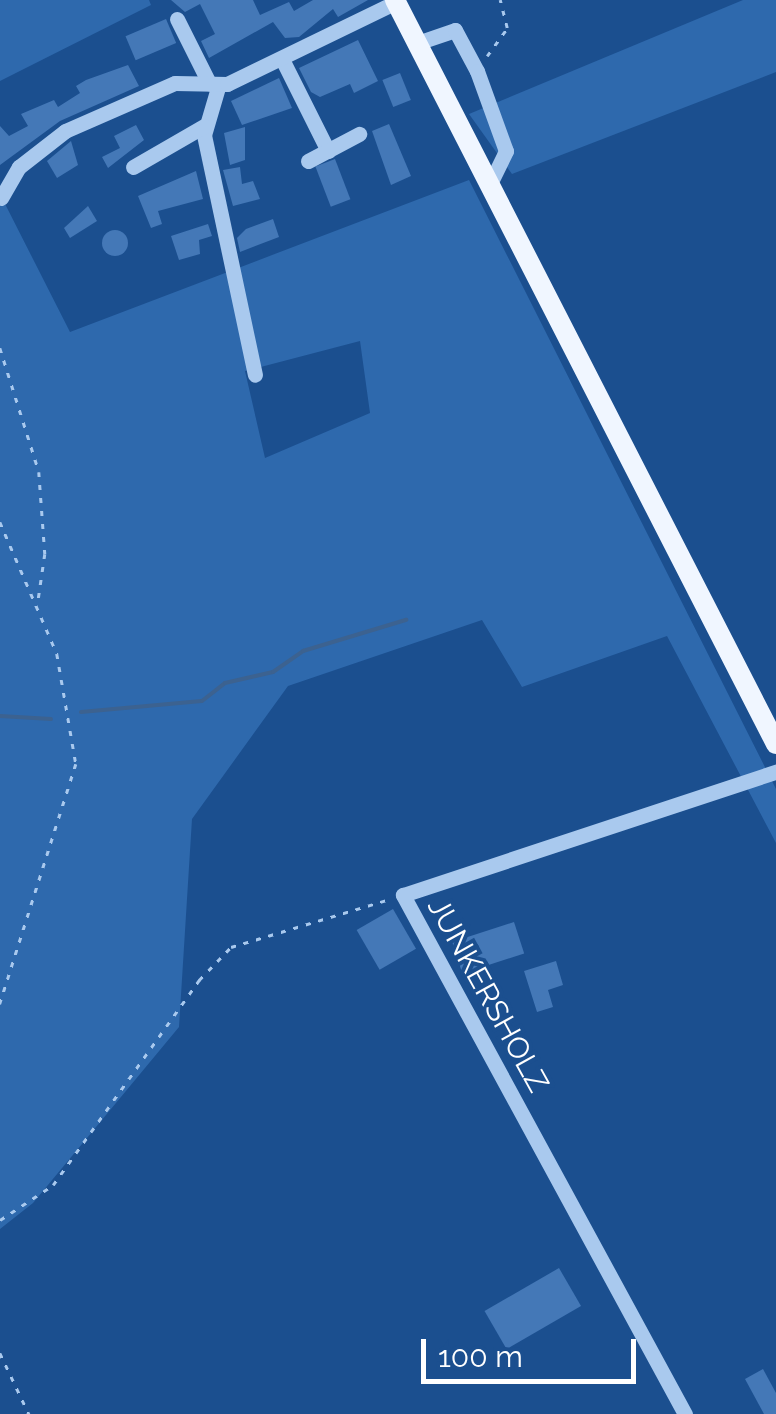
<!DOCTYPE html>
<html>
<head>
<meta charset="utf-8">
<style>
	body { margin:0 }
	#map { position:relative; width:776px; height:1414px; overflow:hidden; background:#1b4f8f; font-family:Raleway,sans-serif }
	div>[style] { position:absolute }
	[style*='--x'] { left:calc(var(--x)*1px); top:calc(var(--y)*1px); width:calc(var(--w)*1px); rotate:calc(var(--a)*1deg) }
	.green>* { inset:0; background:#2e69ad }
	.stream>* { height:4px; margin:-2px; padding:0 2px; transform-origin:2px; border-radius:2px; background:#3c6290 }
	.building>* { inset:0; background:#4478b7; transform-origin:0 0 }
	.round { border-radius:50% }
	.path>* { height:2.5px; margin-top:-1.25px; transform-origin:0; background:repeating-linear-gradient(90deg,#a9c9ee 0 5px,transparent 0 13px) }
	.minor>* { height:15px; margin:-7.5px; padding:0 7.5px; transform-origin:7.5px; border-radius:7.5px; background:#a9c9ee }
	.major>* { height:20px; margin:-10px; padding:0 10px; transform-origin:10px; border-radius:10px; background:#f0f6ff }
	span { translate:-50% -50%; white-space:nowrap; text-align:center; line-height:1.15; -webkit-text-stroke:8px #1b4f8f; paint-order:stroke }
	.street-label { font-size:30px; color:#fff }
	.scale { position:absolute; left:421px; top:1339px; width:215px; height:45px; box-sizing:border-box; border:5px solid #fff; border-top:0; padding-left:12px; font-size:30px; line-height:35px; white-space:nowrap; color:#fff; -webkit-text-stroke:8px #1b4f8f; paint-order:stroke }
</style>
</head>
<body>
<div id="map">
	<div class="green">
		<div style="clip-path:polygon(0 0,149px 0,151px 5px,0 81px)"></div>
		<div style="clip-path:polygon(743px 0,776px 0,776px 72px,512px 174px,469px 114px)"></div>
		<div style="clip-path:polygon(evenodd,469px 180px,776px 789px,776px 843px,667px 636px,522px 687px,482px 620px,288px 686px,192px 819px,179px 1027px,33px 1203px,0 1229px,0 194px,70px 332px,469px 180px,360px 341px,370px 413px,265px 458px,245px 371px,360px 341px)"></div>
	</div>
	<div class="stream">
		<div style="--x:81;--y:712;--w:121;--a:-5.2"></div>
		<div style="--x:202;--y:701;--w:29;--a:-38"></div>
		<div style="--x:225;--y:683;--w:49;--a:-12.9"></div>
		<div style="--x:273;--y:672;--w:37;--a:-35"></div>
		<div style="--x:303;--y:651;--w:108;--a:-16.8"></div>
		<div style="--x:0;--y:716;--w:51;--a:3.4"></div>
	</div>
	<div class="building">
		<div style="clip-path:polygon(171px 0,253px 0,260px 15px,289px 2px,294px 11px,313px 0,368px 0,338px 17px,333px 9px,299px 37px,285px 38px,273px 22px,209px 58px,201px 41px,215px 34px,200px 4px,185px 12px)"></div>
		<div style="left:166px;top:19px;width:26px;height:44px;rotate:67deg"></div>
		<div style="clip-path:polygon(358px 40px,378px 81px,354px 93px,350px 84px,320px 97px,311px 92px,299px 68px)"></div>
		<div style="clip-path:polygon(128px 65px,139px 86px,60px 121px,0 165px,0 126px,9px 136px,28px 126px,21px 114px,54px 100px,58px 107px,80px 93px,76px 86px,86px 80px)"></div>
		<div style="left:400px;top:73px;width:29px;height:19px;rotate:68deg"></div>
		<div style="clip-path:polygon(279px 78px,292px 108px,242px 125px,231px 101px)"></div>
		<div style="clip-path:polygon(389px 124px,411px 176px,391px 185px,372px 131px)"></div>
		<div style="clip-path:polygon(136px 125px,144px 140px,108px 168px,102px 157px,120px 148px,114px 136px)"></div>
		<div style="clip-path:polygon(245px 127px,245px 160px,230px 165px,224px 133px)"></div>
		<div style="clip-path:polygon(71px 141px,78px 165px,57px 178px,47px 161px)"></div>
		<div style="left:335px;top:159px;width:43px;height:21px;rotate:69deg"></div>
		<div style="clip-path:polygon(240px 167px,242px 184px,253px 181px,260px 199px,233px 206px,223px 170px)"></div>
		<div style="clip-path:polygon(196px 171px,203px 199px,158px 211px,162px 224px,151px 228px,138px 196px)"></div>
		<div style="clip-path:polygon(88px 206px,97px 221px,70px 238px,64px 228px)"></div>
		<div style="clip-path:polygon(273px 219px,279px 237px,240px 252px,237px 238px,246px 229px)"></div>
		<div style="clip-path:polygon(208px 224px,212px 236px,199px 240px,200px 254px,179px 260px,171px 236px)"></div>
		<div class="round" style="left:102px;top:230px;width:26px;height:26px"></div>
		<div style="left:393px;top:909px;width:46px;height:42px;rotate:60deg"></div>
		<div style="left:514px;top:922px;width:33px;height:65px;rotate:72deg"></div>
		<div style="clip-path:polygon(556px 961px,563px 985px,548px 990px,553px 1007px,537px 1012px,524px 971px)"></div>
		<div style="left:559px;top:1268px;width:44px;height:86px;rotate:60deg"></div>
		<div style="clip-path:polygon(763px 1369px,776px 1393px,776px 1414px,764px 1414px,745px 1379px)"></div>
	</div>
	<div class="path">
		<div style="--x:487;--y:56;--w:34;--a:-54"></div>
		<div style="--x:507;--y:28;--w:29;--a:-104"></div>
		<div style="--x:0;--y:348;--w:130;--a:72.5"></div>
		<div style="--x:39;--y:472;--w:82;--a:85.8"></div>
		<div style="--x:45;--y:554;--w:49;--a:98.3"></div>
		<div style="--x:0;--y:522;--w:144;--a:66.6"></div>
		<div style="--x:57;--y:654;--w:112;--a:80.2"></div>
		<div style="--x:76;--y:764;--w:252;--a:107.6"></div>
		<div style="--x:0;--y:1220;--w:64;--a:-33.4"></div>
		<div style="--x:53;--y:1185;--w:252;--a:-54.5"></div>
		<div style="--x:199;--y:980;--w:46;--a:-45.9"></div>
		<div style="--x:231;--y:947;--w:163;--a:-16.8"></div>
		<div style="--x:0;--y:1353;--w:68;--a:64.6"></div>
	</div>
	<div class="minor">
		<div style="--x:177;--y:19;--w:72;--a:63.4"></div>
		<div style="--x:417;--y:43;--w:40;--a:-18.9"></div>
		<div style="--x:455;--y:30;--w:47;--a:61.8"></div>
		<div style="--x:477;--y:71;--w:85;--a:70.1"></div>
		<div style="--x:506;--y:151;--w:39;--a:116"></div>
		<div style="--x:282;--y:59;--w:103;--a:63.4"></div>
		<div style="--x:219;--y:84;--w:53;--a:106.4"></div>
		<div style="--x:204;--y:135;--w:245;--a:78"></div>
		<div style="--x:308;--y:161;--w:58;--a:-27.9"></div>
		<div style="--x:133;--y:167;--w:82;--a:-30"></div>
		<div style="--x:1;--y:198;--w:36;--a:-60"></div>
		<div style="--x:19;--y:167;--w:58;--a:-38"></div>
		<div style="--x:65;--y:131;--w:120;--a:-23.6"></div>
		<div style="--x:175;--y:83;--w:52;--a:1.1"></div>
		<div style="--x:227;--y:84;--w:188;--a:-25.9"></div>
		<div style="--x:685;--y:1414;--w:591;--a:-118.52"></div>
		<div style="--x:403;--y:895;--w:393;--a:-18.3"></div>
	</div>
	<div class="major">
		<div style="--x:395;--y:0;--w:836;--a:62.88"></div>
	</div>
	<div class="street-label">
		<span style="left:488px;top:995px;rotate:61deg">JUNKERSHOLZ</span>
	</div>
	<div class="scale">100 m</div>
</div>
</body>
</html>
